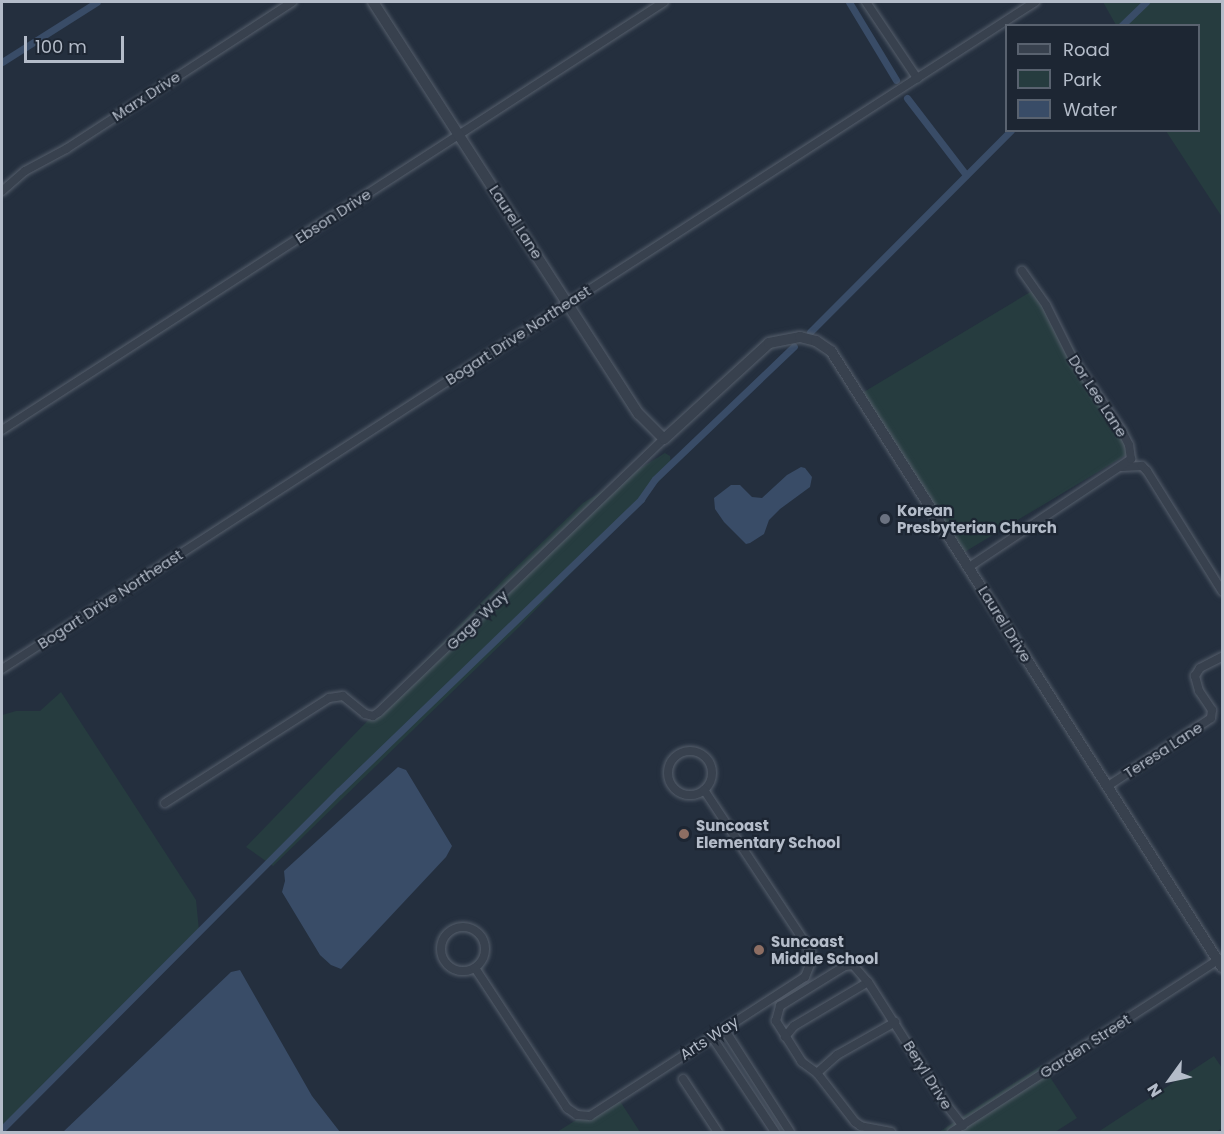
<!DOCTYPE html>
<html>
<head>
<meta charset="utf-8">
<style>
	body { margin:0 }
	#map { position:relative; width:1224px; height:1134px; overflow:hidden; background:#242f3e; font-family:Poppins,sans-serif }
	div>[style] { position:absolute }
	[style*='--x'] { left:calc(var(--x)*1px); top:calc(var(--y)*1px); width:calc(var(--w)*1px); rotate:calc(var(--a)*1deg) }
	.green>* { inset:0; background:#263c3f; transform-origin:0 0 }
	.water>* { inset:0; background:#394c67 }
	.canal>* { height:7px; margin:-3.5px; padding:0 3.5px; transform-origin:3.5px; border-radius:3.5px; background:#394c67 }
	.roads { filter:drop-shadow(0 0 2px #565f6c) drop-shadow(0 0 2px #565f6c) }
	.minor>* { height:8px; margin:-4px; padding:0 4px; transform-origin:4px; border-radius:4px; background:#38414e }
	.minor>.ring { margin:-4px; padding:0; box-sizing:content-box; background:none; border:8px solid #38414e; border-radius:50% }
	.tertiary>* { height:10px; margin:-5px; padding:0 5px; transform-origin:5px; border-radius:5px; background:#38414e }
	.dots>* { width:16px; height:16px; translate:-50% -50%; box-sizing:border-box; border:3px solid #1d2633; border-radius:50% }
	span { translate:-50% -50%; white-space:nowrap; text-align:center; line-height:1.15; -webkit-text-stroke:4.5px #1d2633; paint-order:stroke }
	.street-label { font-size:15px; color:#b4bcc9 }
	.poi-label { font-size:15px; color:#b4bcc9; font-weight:700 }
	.left { translate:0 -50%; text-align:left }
	.frame { position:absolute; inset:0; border:3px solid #b4bcc9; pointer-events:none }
	.legend { position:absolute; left:1005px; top:24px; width:195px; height:108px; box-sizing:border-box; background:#1d2633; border:2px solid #59626f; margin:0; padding:8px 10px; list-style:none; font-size:18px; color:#b4bcc9 }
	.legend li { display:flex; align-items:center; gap:12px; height:30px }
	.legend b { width:30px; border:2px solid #59626f }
	.north { position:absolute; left:1140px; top:1050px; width:60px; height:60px; -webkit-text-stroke:4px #1d2633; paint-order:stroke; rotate:237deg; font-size:16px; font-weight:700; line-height:24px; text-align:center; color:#b4bcc9 }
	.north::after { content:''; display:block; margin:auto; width:21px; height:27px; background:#b4bcc9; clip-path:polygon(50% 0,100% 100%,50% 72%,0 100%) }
	.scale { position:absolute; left:24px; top:36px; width:100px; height:27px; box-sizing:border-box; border:3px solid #b4bcc9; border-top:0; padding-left:8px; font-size:18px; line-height:21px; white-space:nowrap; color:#b4bcc9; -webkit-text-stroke:4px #1d2633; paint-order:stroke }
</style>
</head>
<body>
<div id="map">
	<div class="green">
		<div style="clip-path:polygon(1103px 2px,1222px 2px,1222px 217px,1166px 131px,1198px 130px,1198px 26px,1116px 25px)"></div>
		<div style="left:1037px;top:288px;width:189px;height:203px;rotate:59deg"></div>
		<div style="clip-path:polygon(665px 453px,670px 456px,671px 464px,664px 476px,520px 626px,273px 866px,246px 847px,505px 578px,583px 503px)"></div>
		<div style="clip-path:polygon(61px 692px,196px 900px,199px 930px,2px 1126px,2px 715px,16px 711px,40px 711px)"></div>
		<div style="clip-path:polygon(1214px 1056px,1222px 1068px,1222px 1128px,1216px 1132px,1098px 1132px)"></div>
		<div style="clip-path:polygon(1042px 1065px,1077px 1118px,1055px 1132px,939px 1132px)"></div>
		<div style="clip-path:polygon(616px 1095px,640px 1132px,557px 1132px)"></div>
	</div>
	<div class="water">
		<div style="clip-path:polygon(801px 467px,805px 468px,812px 477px,810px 487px,780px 509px,769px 520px,764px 534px,750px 543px,746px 544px,724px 522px,715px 509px,714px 498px,731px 485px,740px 485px,752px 497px,762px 498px,787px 475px)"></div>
		<div style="clip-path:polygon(398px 767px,406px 770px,452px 846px,446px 857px,341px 969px,331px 965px,320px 955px,282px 892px,285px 881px,284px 871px)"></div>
		<div style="clip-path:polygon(240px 970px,312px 1096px,340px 1132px,63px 1132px,231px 972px)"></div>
	</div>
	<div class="canal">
		<div style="--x:849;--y:2;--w:91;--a:58.9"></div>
		<div style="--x:1121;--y:26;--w:35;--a:-44"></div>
		<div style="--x:2;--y:62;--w:112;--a:-32.3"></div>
		<div style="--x:907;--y:98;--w:97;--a:52.5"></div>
		<div style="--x:810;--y:332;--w:285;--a:-45.1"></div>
		<div style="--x:2;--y:1129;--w:477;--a:-45.1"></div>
		<div style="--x:339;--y:791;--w:420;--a:-44"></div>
		<div style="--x:641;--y:499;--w:24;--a:-55"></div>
		<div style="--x:655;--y:479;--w:192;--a:-43.7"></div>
	</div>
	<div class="roads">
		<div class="minor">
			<div style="--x:866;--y:2;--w:92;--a:56.1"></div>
			<div style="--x:2;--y:191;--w:30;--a:-41"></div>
			<div style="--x:25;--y:171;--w:47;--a:-28.2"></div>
			<div style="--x:66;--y:149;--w:270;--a:-33"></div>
			<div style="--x:2;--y:430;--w:788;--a:-32.88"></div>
			<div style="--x:1122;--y:467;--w:20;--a:-3"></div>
			<div style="--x:1142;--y:466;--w:7;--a:45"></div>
			<div style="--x:1147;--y:471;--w:142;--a:58"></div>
			<div style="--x:969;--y:567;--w:195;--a:-33.7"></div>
			<div style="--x:1131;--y:459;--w:14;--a:-98"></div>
			<div style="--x:1129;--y:445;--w:16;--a:-117"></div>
			<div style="--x:1122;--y:431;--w:87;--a:-124.2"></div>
			<div style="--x:1073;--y:359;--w:60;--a:-116.6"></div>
			<div style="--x:1046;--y:305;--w:42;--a:-125.2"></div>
			<div style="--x:2;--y:669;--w:1230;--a:-32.85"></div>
			<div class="ring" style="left:668px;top:751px;width:36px;height:36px"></div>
			<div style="--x:1108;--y:786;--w:123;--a:-33.4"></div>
			<div style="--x:1211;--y:718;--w:8;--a:-83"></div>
			<div style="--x:1212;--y:710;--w:23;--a:-124"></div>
			<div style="--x:1199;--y:691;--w:16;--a:-105"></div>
			<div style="--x:1195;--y:676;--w:9;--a:-58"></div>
			<div style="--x:1200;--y:668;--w:25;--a:-27"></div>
			<div style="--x:165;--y:803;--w:195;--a:-32.6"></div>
			<div style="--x:329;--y:698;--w:14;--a:-8"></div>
			<div style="--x:343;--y:696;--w:28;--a:39"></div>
			<div style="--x:365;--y:714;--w:8;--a:14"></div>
			<div style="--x:373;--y:716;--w:7;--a:-34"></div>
			<div style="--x:379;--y:712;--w:395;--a:-43.8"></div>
			<div class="ring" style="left:441px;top:927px;width:36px;height:36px"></div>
			<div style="--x:475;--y:968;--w:168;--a:56.7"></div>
			<div style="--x:567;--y:1108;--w:12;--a:35"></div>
			<div style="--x:577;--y:1115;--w:13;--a:4"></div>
			<div style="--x:590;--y:1116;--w:256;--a:-32.9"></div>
			<div style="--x:805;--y:977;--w:18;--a:-68"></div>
			<div style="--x:812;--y:960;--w:10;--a:-101"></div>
			<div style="--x:810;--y:950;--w:192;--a:-123.5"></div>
			<div style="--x:724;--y:1029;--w:122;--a:57.3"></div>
			<div style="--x:712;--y:1037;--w:114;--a:56.4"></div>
			<div style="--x:785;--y:1037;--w:14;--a:-51"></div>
			<div style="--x:794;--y:1026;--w:86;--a:-30.7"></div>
			<div style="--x:817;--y:1073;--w:27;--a:-42"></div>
			<div style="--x:837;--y:1055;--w:67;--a:-29.6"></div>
			<div style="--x:683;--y:1079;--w:64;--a:56.6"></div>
			<div style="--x:891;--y:1132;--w:31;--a:-169"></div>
			<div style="--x:861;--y:1126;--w:7;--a:-146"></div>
			<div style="--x:855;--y:1122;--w:62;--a:-127.8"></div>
			<div style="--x:817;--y:1073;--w:19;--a:-144"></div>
			<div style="--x:802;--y:1062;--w:49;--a:-122.4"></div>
			<div style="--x:776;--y:1021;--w:16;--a:-75"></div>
			<div style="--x:780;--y:1006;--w:76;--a:-31.6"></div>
			<div style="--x:845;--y:966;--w:8;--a:-7"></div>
			<div style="--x:853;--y:965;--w:23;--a:49"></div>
			<div style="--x:868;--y:982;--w:143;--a:57.5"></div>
			<div style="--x:945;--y:1103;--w:29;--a:52"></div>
			<div style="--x:952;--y:1132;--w:317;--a:-32.9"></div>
		</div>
		<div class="tertiary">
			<div style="--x:373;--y:2;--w:490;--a:57.2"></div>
			<div style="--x:639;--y:414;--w:35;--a:45"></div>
			<div style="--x:664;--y:439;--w:142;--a:-42.4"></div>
			<div style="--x:769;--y:343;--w:32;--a:-11"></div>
			<div style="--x:800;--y:337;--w:16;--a:14"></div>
			<div style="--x:816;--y:341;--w:18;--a:34"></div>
			<div style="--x:831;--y:351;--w:730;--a:57.6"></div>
		</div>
	</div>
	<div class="dots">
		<div style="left:885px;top:519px;background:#6b7280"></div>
		<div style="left:684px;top:834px;background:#8d6e63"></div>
		<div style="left:759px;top:950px;background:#8d6e63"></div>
	</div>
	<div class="street-label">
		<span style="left:146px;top:96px;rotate:-33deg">Marx Drive</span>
		<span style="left:333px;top:216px;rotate:-33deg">Ebson Drive</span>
		<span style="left:516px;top:222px;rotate:57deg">Laurel Lane</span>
		<span style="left:518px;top:335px;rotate:-33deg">Bogart Drive Northeast</span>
		<span style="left:1098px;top:396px;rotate:57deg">Dor Lee Lane</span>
		<span style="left:110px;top:599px;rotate:-33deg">Bogart Drive Northeast</span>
		<span style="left:477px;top:620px;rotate:-44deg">Gage Way</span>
		<span style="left:1005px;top:624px;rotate:58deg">Laurel Drive</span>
		<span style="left:1163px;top:750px;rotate:-33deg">Teresa Lane</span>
		<span style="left:709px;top:1038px;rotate:-33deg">Arts Way</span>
		<span style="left:1085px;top:1046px;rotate:-33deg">Garden Street</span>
		<span style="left:928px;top:1075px;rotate:58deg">Beryl Drive</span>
	</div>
	<div class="poi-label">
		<span class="left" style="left:897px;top:519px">Korean<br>Presbyterian Church</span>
		<span class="left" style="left:696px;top:834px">Suncoast<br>Elementary School</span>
		<span class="left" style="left:771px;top:950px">Suncoast<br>Middle School</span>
	</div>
	<div class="frame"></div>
	<ul class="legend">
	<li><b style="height:8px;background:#38414e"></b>Road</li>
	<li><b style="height:16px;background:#263c3f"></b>Park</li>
	<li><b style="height:16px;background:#394c67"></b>Water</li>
	</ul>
	<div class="north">N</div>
	<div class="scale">100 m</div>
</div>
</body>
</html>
